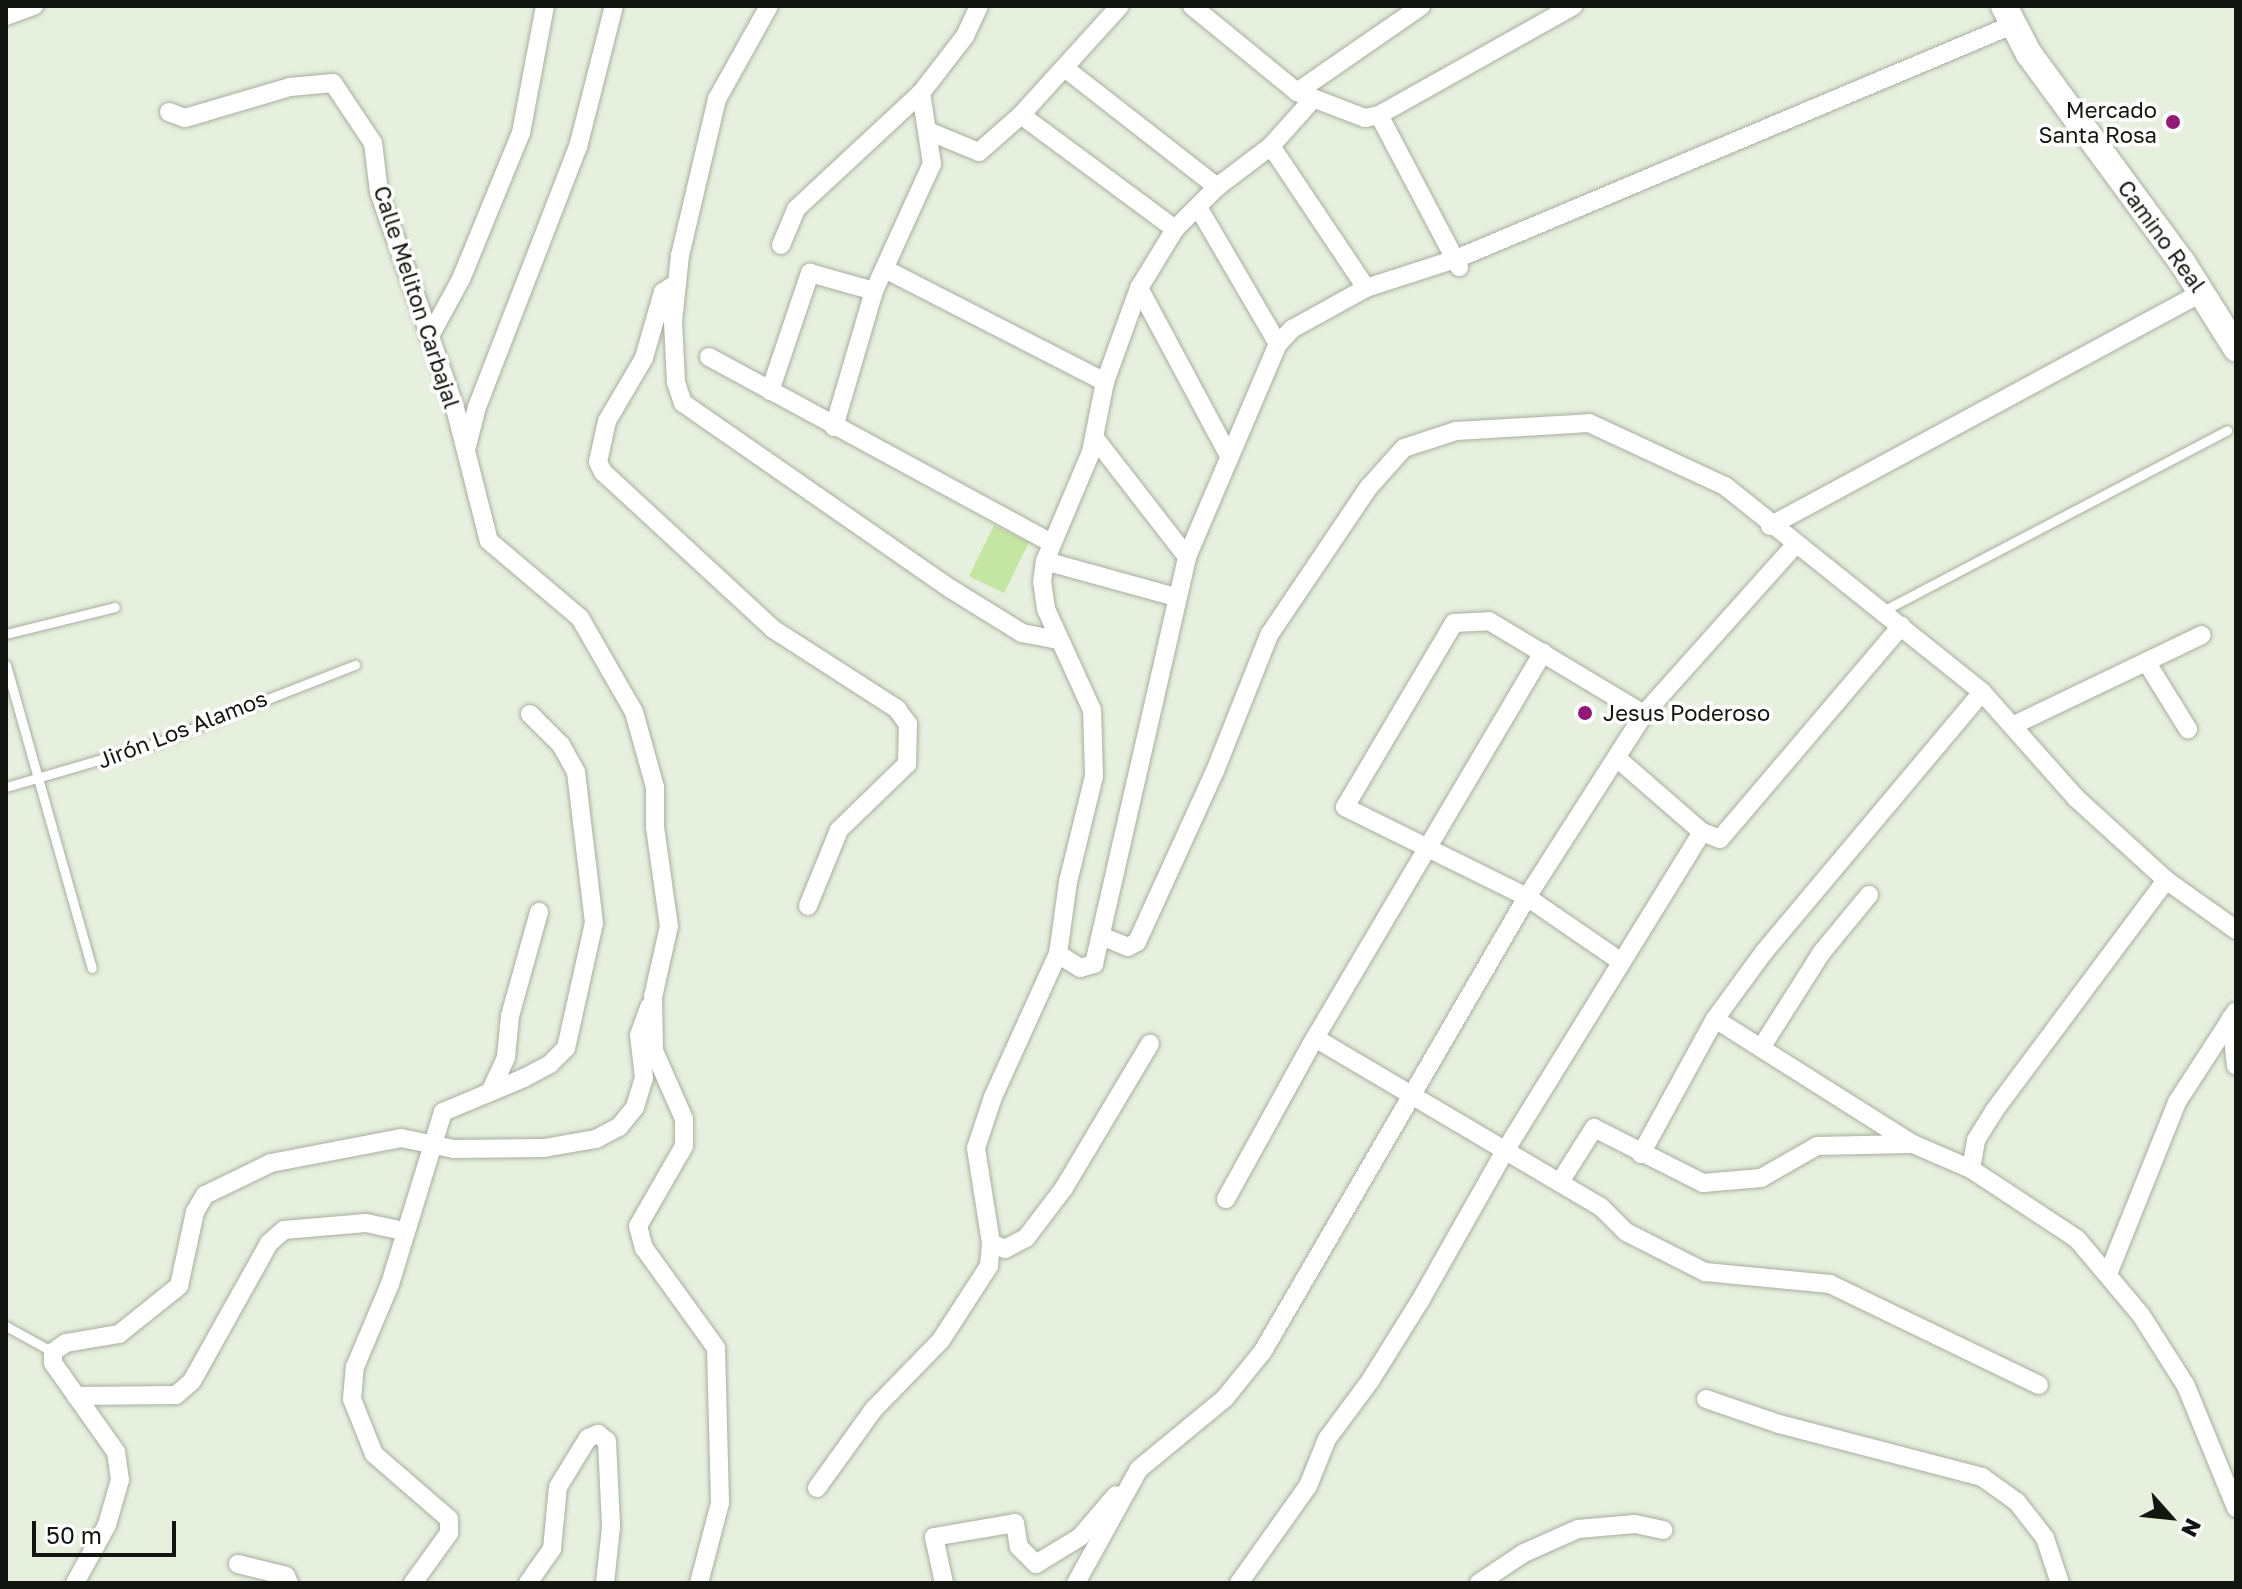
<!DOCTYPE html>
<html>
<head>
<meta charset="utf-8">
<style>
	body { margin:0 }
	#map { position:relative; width:2242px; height:1589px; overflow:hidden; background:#e7f0df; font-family:"Golos Text",sans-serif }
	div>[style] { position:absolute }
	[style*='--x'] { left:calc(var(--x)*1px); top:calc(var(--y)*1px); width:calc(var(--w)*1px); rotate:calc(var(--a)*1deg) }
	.green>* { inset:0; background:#c5e6a2; transform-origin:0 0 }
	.roads { filter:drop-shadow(0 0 2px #a7af9f) drop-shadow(0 0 2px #a7af9f) }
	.lane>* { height:9px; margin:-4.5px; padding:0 4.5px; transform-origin:4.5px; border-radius:4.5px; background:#fff }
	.street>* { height:18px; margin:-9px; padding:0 9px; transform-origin:9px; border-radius:9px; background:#fff }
	.secondary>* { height:26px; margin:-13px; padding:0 13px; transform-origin:13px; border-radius:13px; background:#fff }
	.dots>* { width:22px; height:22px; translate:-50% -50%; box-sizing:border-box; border:4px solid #fff; border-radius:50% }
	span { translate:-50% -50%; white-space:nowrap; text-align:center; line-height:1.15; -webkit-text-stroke:7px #fff; paint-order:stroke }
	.poi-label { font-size:22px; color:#131610 }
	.right { translate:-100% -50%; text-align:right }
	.left { translate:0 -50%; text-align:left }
	.street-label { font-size:22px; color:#131610 }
	.frame { position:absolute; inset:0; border:8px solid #131610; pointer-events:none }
	.north { position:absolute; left:2130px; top:1477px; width:80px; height:80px; -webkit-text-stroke:6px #fff; paint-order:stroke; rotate:117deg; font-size:22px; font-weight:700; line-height:32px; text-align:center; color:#131610 }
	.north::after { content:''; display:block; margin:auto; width:28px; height:36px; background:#131610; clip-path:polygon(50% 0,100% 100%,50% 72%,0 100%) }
	.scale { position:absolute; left:32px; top:1521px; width:144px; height:36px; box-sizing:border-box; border:4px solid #131610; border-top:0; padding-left:10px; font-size:24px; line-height:28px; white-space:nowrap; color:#131610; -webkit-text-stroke:6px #fff; paint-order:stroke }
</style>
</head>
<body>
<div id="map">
	<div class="green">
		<div style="left:994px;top:525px;width:39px;height:57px;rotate:26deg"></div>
	</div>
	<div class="roads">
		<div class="lane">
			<div style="--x:1881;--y:612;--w:391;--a:-27.7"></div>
			<div style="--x:6;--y:634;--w:112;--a:-13.9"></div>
			<div style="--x:6;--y:665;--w:315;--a:74.2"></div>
			<div style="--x:6;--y:787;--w:153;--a:-16.3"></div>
			<div style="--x:153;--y:744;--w:217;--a:-21.4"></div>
			<div style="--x:6;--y:1326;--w:54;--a:29"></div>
		</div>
		<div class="street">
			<div style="--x:769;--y:6;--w:107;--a:119.2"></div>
			<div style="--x:717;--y:99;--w:160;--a:103.3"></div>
			<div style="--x:680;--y:255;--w:67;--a:96"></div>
			<div style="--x:673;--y:322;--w:60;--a:87.1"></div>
			<div style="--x:676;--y:382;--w:22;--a:72"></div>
			<div style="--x:683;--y:403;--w:326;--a:34.8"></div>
			<div style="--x:951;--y:589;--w:84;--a:31.8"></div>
			<div style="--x:1022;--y:633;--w:38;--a:11"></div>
			<div style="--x:1192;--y:6;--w:136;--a:39.3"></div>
			<div style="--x:1297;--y:92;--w:73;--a:20.9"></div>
			<div style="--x:1365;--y:118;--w:14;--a:-12"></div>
			<div style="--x:1379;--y:115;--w:223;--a:-29.3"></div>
			<div style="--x:6;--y:16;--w:30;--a:-20"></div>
			<div style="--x:1066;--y:69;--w:192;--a:38"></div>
			<div style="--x:1297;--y:92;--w:151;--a:-34.7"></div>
			<div style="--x:169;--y:112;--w:17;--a:21"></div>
			<div style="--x:185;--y:118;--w:109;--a:-16.4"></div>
			<div style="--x:290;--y:87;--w:43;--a:-5.3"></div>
			<div style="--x:333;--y:83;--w:72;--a:56.3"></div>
			<div style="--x:373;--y:143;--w:49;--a:83"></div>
			<div style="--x:379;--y:192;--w:229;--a:70.6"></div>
			<div style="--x:455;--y:408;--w:137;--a:75.7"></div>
			<div style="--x:489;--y:541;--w:119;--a:40.2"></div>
			<div style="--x:580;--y:618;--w:108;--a:60.1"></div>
			<div style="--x:634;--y:712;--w:78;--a:74.4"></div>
			<div style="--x:655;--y:787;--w:40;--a:90"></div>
			<div style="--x:655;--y:827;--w:100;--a:82"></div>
			<div style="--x:669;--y:926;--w:73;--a:102.7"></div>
			<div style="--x:653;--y:997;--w:54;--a:88.9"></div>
			<div style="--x:654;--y:1051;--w:74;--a:66.2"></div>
			<div style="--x:684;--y:1119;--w:27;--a:90"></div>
			<div style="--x:684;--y:1146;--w:92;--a:119.9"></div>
			<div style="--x:638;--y:1226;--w:23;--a:75"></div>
			<div style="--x:644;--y:1248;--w:123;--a:54.2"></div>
			<div style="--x:716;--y:1348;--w:155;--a:88.5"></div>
			<div style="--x:720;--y:1503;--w:83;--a:104.7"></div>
			<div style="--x:1021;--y:115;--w:192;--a:36.5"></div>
			<div style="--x:1379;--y:115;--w:172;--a:62.2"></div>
			<div style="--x:928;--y:131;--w:55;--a:22.4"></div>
			<div style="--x:979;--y:152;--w:56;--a:-41.4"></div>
			<div style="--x:1021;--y:115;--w:147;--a:-47.8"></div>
			<div style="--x:1271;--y:146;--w:171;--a:56.2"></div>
			<div style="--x:1198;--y:207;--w:159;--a:59.7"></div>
			<div style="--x:781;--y:245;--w:39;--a:-67"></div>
			<div style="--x:796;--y:209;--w:171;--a:-42.9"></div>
			<div style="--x:887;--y:270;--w:245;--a:27.2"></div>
			<div style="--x:677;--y:283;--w:17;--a:147"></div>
			<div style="--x:663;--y:292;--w:69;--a:106.1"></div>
			<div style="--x:644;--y:358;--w:73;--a:120.4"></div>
			<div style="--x:607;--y:421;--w:42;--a:102.4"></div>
			<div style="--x:598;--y:462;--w:11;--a:63"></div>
			<div style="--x:603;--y:472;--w:231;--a:42.7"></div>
			<div style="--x:773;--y:629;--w:148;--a:32.8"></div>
			<div style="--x:897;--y:709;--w:19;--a:54"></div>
			<div style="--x:908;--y:724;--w:40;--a:91.4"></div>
			<div style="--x:907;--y:764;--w:95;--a:135.9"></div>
			<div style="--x:839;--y:830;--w:82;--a:112.2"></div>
			<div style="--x:1139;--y:288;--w:191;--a:61.8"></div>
			<div style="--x:431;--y:334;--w:63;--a:-61.4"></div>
			<div style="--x:461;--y:279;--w:158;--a:-67.7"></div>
			<div style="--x:521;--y:133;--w:129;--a:-79.3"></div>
			<div style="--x:709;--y:357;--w:390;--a:28.5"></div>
			<div style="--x:770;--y:391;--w:125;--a:-71.3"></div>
			<div style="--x:810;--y:273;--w:66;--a:15.7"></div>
			<div style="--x:834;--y:427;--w:142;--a:-73.6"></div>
			<div style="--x:874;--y:291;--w:140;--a:-65.5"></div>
			<div style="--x:932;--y:164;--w:72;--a:-98.8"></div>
			<div style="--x:921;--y:93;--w:72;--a:-52.3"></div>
			<div style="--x:965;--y:36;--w:33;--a:-65"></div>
			<div style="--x:1094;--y:437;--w:152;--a:52.2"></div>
			<div style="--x:466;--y:450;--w:44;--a:-75.7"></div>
			<div style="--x:477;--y:407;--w:279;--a:-68.8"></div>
			<div style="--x:578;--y:147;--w:146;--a:-75.7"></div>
			<div style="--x:1770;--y:526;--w:492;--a:-28.4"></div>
			<div style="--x:1045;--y:561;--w:136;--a:15.4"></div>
			<div style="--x:2147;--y:663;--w:78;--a:58.2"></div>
			<div style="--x:2014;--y:725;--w:208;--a:-25.6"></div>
			<div style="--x:1618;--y:759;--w:111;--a:41"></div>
			<div style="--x:1101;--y:936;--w:29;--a:22"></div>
			<div style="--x:1128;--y:947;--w:10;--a:-29"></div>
			<div style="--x:1137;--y:942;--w:188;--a:-65.5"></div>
			<div style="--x:1215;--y:771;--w:146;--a:-68.3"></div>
			<div style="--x:1269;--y:635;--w:179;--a:-56"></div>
			<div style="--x:1369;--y:487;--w:52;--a:-48.1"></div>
			<div style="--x:1404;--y:448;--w:55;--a:-18.1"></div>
			<div style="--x:1456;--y:431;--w:133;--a:-3.4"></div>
			<div style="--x:1589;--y:423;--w:150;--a:24.9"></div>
			<div style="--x:1725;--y:486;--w:329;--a:38.7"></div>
			<div style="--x:1982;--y:692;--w:142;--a:48.4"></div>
			<div style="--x:2076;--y:798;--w:122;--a:42.3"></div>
			<div style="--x:2166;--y:880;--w:86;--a:35.5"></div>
			<div style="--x:1058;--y:954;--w:26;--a:32"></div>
			<div style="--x:1080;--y:968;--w:15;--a:-16"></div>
			<div style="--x:1094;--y:964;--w:417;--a:-77.1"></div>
			<div style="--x:1187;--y:557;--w:232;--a:-66.9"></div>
			<div style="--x:1278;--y:344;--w:21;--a:-47"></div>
			<div style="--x:1292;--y:329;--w:85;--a:-29"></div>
			<div style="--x:1366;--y:288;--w:95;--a:-17.9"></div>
			<div style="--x:1456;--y:259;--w:603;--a:-22.82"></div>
			<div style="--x:1620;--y:961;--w:113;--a:-145.5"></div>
			<div style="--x:1527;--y:897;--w:203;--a:-153.7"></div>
			<div style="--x:1345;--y:807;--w:214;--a:-59.4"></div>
			<div style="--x:1454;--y:623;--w:35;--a:-3"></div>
			<div style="--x:1489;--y:621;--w:181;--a:31"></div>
			<div style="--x:2231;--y:1018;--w:48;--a:84.1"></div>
			<div style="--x:1715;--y:1019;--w:234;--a:32.3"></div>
			<div style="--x:1913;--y:1144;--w:63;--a:23.3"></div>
			<div style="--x:1971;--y:1169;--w:127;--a:33.4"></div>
			<div style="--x:2077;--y:1239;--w:99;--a:49.9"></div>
			<div style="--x:2141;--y:1315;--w:84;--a:57.6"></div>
			<div style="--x:2186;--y:1386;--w:132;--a:67.7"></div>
			<div style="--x:1315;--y:1038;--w:332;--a:30.6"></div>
			<div style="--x:1601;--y:1207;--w:35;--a:45"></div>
			<div style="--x:1626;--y:1232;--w:89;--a:26.9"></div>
			<div style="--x:1705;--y:1272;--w:126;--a:5.5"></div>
			<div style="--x:1830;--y:1284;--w:232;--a:25.8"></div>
			<div style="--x:1761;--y:1048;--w:114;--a:-57.6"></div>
			<div style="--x:1822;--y:952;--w:74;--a:-50.5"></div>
			<div style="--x:490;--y:1092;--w:38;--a:-65"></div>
			<div style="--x:506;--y:1057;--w:41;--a:-84.4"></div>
			<div style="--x:510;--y:1016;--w:108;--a:-74.4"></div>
			<div style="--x:1641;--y:1154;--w:154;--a:-61.3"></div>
			<div style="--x:1715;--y:1019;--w:83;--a:-53.8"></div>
			<div style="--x:1764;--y:952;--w:339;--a:-50"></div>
			<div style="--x:1971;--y:1169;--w:29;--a:-80"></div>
			<div style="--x:1976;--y:1140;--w:34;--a:-58"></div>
			<div style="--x:1994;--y:1111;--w:288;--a:-53.3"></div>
			<div style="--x:1560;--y:1182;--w:64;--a:-57.8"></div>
			<div style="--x:1594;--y:1128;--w:122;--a:26.8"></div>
			<div style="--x:1703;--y:1183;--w:58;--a:-4.9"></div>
			<div style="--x:1761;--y:1178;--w:64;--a:-29.7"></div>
			<div style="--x:1817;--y:1146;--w:93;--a:-1.2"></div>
			<div style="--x:1226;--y:1199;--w:184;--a:-61.1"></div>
			<div style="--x:1315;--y:1038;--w:448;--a:-59.4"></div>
			<div style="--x:991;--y:1243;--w:15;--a:23"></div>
			<div style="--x:1005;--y:1249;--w:24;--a:-28"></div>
			<div style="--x:1026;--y:1238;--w:63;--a:-52.8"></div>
			<div style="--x:1064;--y:1188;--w:168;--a:-59.2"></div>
			<div style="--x:2108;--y:1274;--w:185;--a:-68.1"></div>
			<div style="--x:2177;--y:1102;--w:108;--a:-57"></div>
			<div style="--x:76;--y:1396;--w:100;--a:-0.6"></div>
			<div style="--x:176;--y:1395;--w:21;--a:-41"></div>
			<div style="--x:192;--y:1381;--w:158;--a:-60.8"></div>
			<div style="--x:269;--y:1243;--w:20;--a:-41"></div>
			<div style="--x:284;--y:1230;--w:82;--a:-4.9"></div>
			<div style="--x:366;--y:1223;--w:38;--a:12"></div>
			<div style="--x:1706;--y:1399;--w:77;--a:18.9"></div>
			<div style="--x:1779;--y:1424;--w:210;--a:14.6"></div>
			<div style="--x:1982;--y:1477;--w:43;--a:35.5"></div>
			<div style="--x:2017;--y:1502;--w:46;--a:52.1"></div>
			<div style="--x:2045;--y:1538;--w:47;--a:71.6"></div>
			<div style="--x:817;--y:1488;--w:97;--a:-54.2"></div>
			<div style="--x:874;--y:1409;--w:96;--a:-45.8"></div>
			<div style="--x:941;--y:1340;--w:88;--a:-57"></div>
			<div style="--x:989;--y:1266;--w:23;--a:-85"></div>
			<div style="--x:991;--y:1243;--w:96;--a:-99"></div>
			<div style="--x:976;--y:1148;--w:54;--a:-71.6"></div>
			<div style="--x:993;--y:1097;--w:157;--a:-65.6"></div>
			<div style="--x:1058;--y:954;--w:73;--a:-82.1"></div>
			<div style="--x:1068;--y:882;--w:109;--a:-76.2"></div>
			<div style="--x:1094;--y:776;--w:66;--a:-91.7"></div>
			<div style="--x:1092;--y:710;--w:111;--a:-114.5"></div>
			<div style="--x:1046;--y:609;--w:27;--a:-98"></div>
			<div style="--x:1042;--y:582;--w:21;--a:-82"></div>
			<div style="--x:1045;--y:561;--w:118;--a:-67.1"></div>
			<div style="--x:1091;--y:452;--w:71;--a:-78.7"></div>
			<div style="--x:1105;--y:382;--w:100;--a:-70.1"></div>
			<div style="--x:1139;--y:288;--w:69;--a:-58.6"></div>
			<div style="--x:1175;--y:229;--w:59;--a:-45"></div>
			<div style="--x:1217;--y:187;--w:68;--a:-37.2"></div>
			<div style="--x:1271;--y:146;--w:62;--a:-48.3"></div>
			<div style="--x:238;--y:1564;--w:49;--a:14"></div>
			<div style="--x:286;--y:1576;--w:8;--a:67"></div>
			<div style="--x:75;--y:1583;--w:66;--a:-61.1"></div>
			<div style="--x:107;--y:1525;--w:47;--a:-73.9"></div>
			<div style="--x:120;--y:1480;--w:28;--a:-98"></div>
			<div style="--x:116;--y:1452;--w:109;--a:-125.3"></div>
			<div style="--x:53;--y:1363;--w:11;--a:-90"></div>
			<div style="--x:53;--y:1352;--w:16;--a:-35"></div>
			<div style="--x:66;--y:1343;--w:54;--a:-9.6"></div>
			<div style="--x:119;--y:1334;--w:77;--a:-38.7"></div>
			<div style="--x:179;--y:1286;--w:76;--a:-77.8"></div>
			<div style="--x:195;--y:1212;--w:20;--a:-60"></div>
			<div style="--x:205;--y:1195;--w:73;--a:-25.9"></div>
			<div style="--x:271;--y:1163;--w:132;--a:-10.9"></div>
			<div style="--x:401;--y:1138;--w:54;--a:11.7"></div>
			<div style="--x:454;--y:1149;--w:90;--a:-0.6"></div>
			<div style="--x:544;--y:1148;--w:53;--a:-9.8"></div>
			<div style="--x:596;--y:1139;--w:26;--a:-28"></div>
			<div style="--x:619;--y:1127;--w:26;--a:-51"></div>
			<div style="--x:635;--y:1107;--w:30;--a:-73"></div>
			<div style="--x:644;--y:1078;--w:43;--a:-96.6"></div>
			<div style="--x:639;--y:1035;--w:30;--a:-70"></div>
			<div style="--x:413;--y:1583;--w:62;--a:-54.2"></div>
			<div style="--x:449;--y:1533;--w:14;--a:-90"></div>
			<div style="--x:449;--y:1519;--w:99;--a:-139.1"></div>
			<div style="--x:374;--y:1454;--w:59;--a:-111.8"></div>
			<div style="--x:352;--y:1399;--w:32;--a:-85"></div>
			<div style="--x:355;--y:1367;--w:90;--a:-67.1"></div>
			<div style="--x:390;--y:1284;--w:180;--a:-72.9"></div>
			<div style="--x:443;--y:1112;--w:88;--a:-22.8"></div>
			<div style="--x:524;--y:1078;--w:30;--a:-28"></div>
			<div style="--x:550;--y:1064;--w:23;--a:-45"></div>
			<div style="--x:566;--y:1048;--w:128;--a:-77.4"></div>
			<div style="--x:594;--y:923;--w:152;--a:-96.8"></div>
			<div style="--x:576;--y:772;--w:31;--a:-119"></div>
			<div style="--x:561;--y:745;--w:44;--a:-135"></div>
			<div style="--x:528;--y:1583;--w:42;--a:-54.8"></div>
			<div style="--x:552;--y:1549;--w:62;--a:-84.5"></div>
			<div style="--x:558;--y:1487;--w:57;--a:-58.5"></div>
			<div style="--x:588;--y:1438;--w:11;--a:-22"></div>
			<div style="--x:598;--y:1434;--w:11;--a:38"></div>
			<div style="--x:607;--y:1441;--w:86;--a:87.3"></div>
			<div style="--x:611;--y:1527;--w:56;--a:96.1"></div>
			<div style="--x:944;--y:1583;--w:47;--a:-102.3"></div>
			<div style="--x:934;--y:1537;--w:82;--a:-9.8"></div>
			<div style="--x:1015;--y:1523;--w:24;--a:81"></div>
			<div style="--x:1019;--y:1547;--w:24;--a:45"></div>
			<div style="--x:1036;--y:1564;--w:52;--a:-31.5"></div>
			<div style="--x:1080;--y:1537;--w:55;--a:-49.4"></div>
			<div style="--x:1076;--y:1583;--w:130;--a:-61.1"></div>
			<div style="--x:1139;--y:1469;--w:112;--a:-39.5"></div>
			<div style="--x:1225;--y:1398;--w:60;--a:-51"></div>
			<div style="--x:1263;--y:1351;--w:525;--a:-59.82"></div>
			<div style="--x:1527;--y:897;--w:217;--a:-57.4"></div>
			<div style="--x:1644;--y:714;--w:225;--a:-48.2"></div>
			<div style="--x:1239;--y:1583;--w:119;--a:-54.6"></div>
			<div style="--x:1308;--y:1486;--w:51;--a:-68"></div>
			<div style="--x:1327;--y:1439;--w:72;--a:-53.4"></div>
			<div style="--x:1370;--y:1381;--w:94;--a:-58"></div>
			<div style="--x:1420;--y:1301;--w:172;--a:-60.5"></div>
			<div style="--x:1505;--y:1151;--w:375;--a:-58.3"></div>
			<div style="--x:1702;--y:832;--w:19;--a:21"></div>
			<div style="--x:1720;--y:839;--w:280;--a:-49.6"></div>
			<div style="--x:1479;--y:1583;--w:54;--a:-33.7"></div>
			<div style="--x:1524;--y:1553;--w:59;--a:-24"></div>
			<div style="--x:1578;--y:1529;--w:57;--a:-5"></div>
			<div style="--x:1635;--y:1524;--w:29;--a:12"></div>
		</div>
		<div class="secondary">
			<div style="--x:2004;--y:6;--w:54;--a:62.5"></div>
			<div style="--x:2029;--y:54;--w:258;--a:53.7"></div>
			<div style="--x:2182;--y:262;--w:102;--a:57.9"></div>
		</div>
	</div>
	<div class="dots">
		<div style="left:2173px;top:122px;background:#911977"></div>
		<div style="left:1585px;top:713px;background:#911977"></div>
	</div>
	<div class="poi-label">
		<span class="right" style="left:2157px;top:122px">Mercado<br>Santa Rosa</span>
		<span class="left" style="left:1603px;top:713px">Jesus Poderoso</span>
	</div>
	<div class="street-label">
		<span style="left:2162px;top:236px;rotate:54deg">Camino Real</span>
		<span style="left:417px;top:297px;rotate:72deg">Calle Meliton Carbajal</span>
		<span style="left:182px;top:729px;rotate:-21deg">Jirón Los Alamos</span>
	</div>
	<div class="frame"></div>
	<div class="north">N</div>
	<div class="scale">50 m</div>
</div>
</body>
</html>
